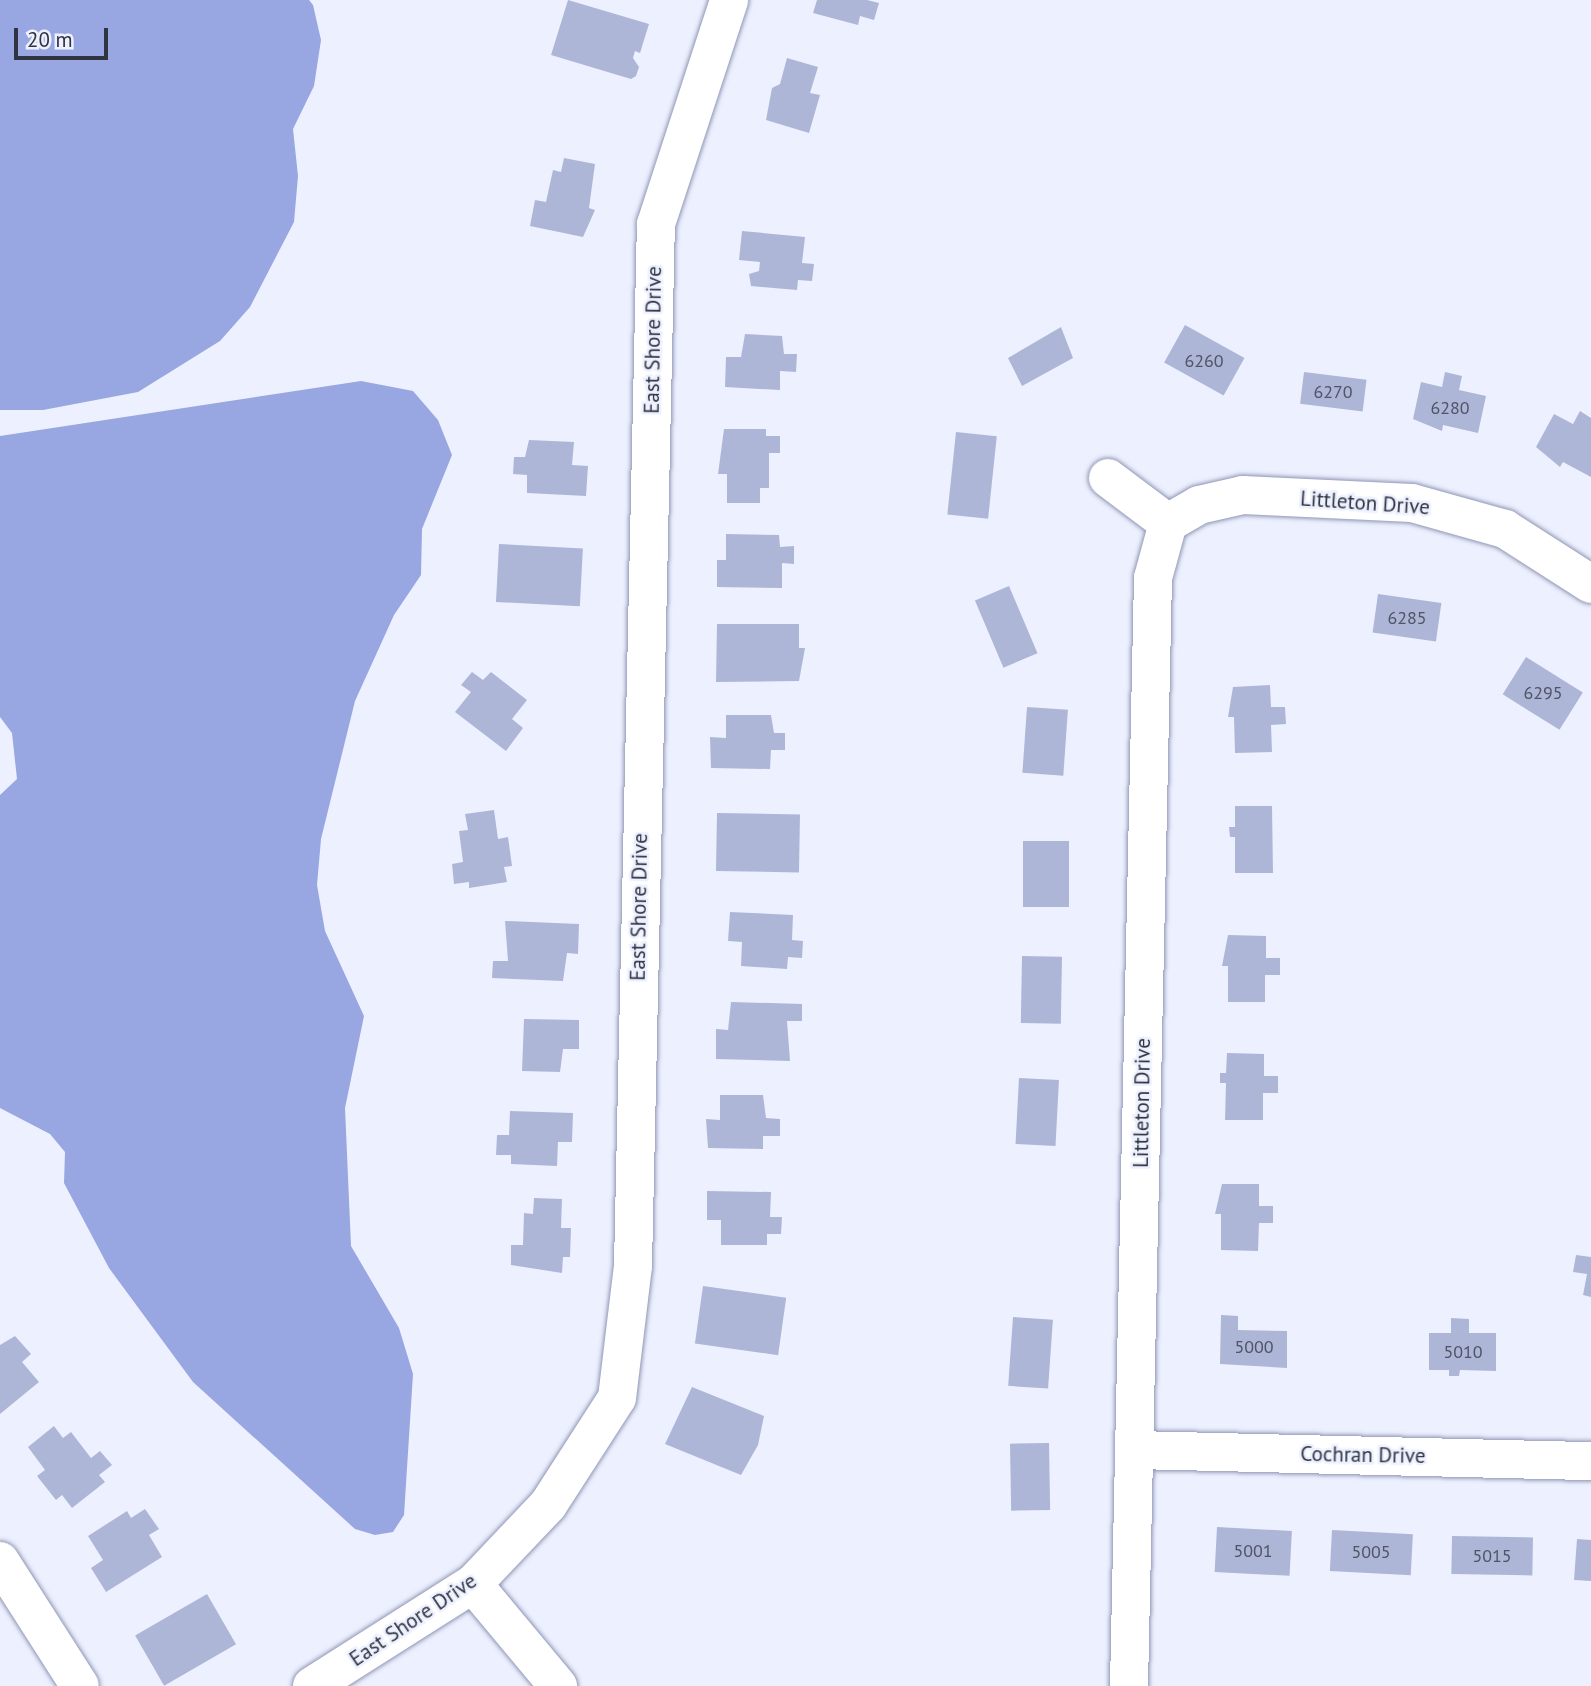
<!DOCTYPE html>
<html>
<head>
<meta charset="utf-8">
<style>
	body { margin:0 }
	#map { position:relative; width:1591px; height:1686px; overflow:hidden; background:#edf0fe; font-family:"PT Sans",sans-serif }
	div>[style] { position:absolute }
	[style*='--x'] { left:calc(var(--x)*1px); top:calc(var(--y)*1px); width:calc(var(--w)*1px); rotate:calc(var(--a)*1deg) }
	.water>* { inset:0; background:#98a6e2 }
	.building>* { inset:0; background:#aeb6d7; transform-origin:0 0 }
	.roads { filter:drop-shadow(0 0 2px #8f96b6) drop-shadow(0 0 2px #8f96b6) }
	.minor>* { height:38px; margin:-19px; padding:0 19px; transform-origin:19px; border-radius:19px; background:#fff }
	span { translate:-50% -50%; white-space:nowrap; text-align:center; line-height:1.15; -webkit-text-stroke:5px #edf0fe; paint-order:stroke }
	.number-label { font-size:18px; color:#505466 }
	.number-label span { -webkit-text-stroke-width:0 }
	.street-label { font-size:21px; color:#303340 }
	.scale { position:absolute; left:14px; top:28px; width:94px; height:32px; box-sizing:border-box; border:4px solid #303340; border-top:0; padding-left:9px; font-size:21px; line-height:24px; white-space:nowrap; color:#303340; -webkit-text-stroke:5px #edf0fe; paint-order:stroke }
</style>
</head>
<body>
<div id="map">
	<div class="water">
		<div style="clip-path:polygon(0 0,309px 0,313px 5px,321px 40px,314px 86px,293px 129px,298px 176px,294px 222px,250px 307px,220px 341px,138px 392px,43px 410px,0 410px)"></div>
		<div style="clip-path:polygon(361px 381px,413px 391px,438px 420px,452px 455px,422px 529px,421px 575px,394px 615px,355px 701px,321px 839px,317px 885px,325px 931px,364px 1016px,345px 1108px,351px 1246px,399px 1328px,413px 1374px,404px 1515px,393px 1532px,375px 1535px,355px 1529px,193px 1382px,109px 1268px,64px 1183px,65px 1152px,50px 1134px,0 1108px,0 795px,17px 779px,12px 733px,0 717px,0 436px)"></div>
	</div>
	<div class="building">
		<div style="clip-path:polygon(568px 0,649px 24px,640px 53px,635px 51px,633px 58px,639px 67px,636px 76px,631px 79px,551px 55px)"></div>
		<div style="clip-path:polygon(817px 0,867px 0,879px 3px,874px 20px,860px 16px,858px 25px,813px 13px)"></div>
		<div style="clip-path:polygon(787px 58px,818px 67px,810px 93px,820px 95px,809px 133px,766px 120px,772px 88px,780px 84px)"></div>
		<div style="clip-path:polygon(564px 158px,595px 164px,589px 208px,595px 210px,583px 237px,530px 226px,535px 200px,546px 202px,553px 170px,561px 172px)"></div>
		<div style="clip-path:polygon(742px 231px,805px 237px,802px 263px,814px 264px,812px 281px,798px 280px,797px 290px,751px 286px,749px 274px,759px 271px,760px 262px,739px 260px)"></div>
		<div style="left:1185px;top:325px;width:68px;height:43px;rotate:29deg"></div>
		<div style="clip-path:polygon(1061px 327px,1073px 358px,1022px 386px,1008px 358px)"></div>
		<div style="clip-path:polygon(745px 334px,782px 336px,784px 354px,797px 354px,796px 372px,780px 371px,780px 390px,725px 387px,726px 357px,741px 357px)"></div>
		<div style="left:1304px;top:372px;width:63px;height:32px;rotate:7deg"></div>
		<div style="clip-path:polygon(1445px 372px,1462px 376px,1459px 390px,1486px 396px,1478px 433px,1443px 425px,1442px 431px,1413px 419px,1421px 382px,1442px 387px)"></div>
		<div style="clip-path:polygon(1580px 411px,1591px 418px,1591px 477px,1563px 462px,1560px 467px,1536px 447px,1554px 414px,1573px 424px)"></div>
		<div style="clip-path:polygon(724px 429px,766px 429px,766px 436px,780px 436px,780px 453px,769px 453px,769px 488px,760px 488px,760px 503px,727px 503px,727px 474px,718px 474px)"></div>
		<div style="left:956px;top:432px;width:41px;height:83px;rotate:6deg"></div>
		<div style="clip-path:polygon(529px 440px,574px 442px,572px 465px,588px 466px,586px 496px,527px 493px,527px 475px,513px 474px,514px 457px,525px 457px)"></div>
		<div style="clip-path:polygon(726px 534px,779px 535px,780px 547px,794px 546px,794px 564px,782px 563px,782px 588px,717px 587px,717px 560px,726px 560px)"></div>
		<div style="left:499px;top:544px;width:84px;height:58px;rotate:3deg"></div>
		<div style="left:1009px;top:586px;width:73px;height:37px;rotate:67deg"></div>
		<div style="left:1378px;top:594px;width:64px;height:39px;rotate:8deg"></div>
		<div style="clip-path:polygon(717px 624px,799px 624px,799px 648px,805px 648px,799px 681px,716px 682px)"></div>
		<div style="left:1526px;top:657px;width:67px;height:44px;rotate:32deg"></div>
		<div style="clip-path:polygon(472px 672px,483px 680px,491px 672px,527px 700px,512px 719px,523px 728px,506px 751px,455px 712px,471px 692px,461px 685px)"></div>
		<div style="clip-path:polygon(1270px 685px,1271px 707px,1285px 707px,1286px 724px,1271px 725px,1272px 752px,1235px 753px,1234px 717px,1228px 717px,1233px 687px)"></div>
		<div style="left:1027px;top:707px;width:41px;height:66px;rotate:4deg"></div>
		<div style="clip-path:polygon(726px 715px,771px 715px,774px 733px,785px 733px,785px 750px,771px 750px,770px 769px,711px 768px,710px 737px,726px 738px)"></div>
		<div style="clip-path:polygon(1235px 806px,1272px 806px,1273px 873px,1235px 873px,1235px 837px,1230px 837px,1229px 827px,1235px 827px)"></div>
		<div style="clip-path:polygon(494px 810px,498px 839px,508px 837px,512px 866px,504px 867px,507px 882px,469px 888px,469px 882px,454px 884px,452px 864px,463px 862px,459px 831px,468px 830px,465px 814px)"></div>
		<div style="left:717px;top:813px;width:83px;height:58px;rotate:1deg"></div>
		<div style="left:1023px;top:841px;width:46px;height:66px"></div>
		<div style="clip-path:polygon(730px 912px,793px 915px,792px 940px,803px 941px,802px 958px,788px 957px,787px 969px,741px 966px,742px 942px,728px 941px)"></div>
		<div style="clip-path:polygon(505px 921px,579px 924px,578px 954px,567px 953px,563px 981px,492px 978px,493px 961px,508px 961px)"></div>
		<div style="clip-path:polygon(1228px 935px,1266px 936px,1266px 958px,1280px 958px,1280px 975px,1265px 975px,1265px 1002px,1228px 1002px,1228px 966px,1222px 966px)"></div>
		<div style="left:1022px;top:956px;width:40px;height:67px;rotate:1deg"></div>
		<div style="clip-path:polygon(731px 1002px,802px 1004px,802px 1021px,787px 1021px,790px 1061px,716px 1059px,716px 1029px,728px 1030px)"></div>
		<div style="clip-path:polygon(524px 1019px,579px 1020px,579px 1049px,563px 1049px,560px 1072px,522px 1071px)"></div>
		<div style="clip-path:polygon(1227px 1053px,1264px 1054px,1264px 1076px,1278px 1076px,1278px 1093px,1263px 1093px,1263px 1120px,1225px 1120px,1226px 1083px,1220px 1083px,1220px 1073px,1226px 1073px)"></div>
		<div style="left:1019px;top:1078px;width:40px;height:66px;rotate:3deg"></div>
		<div style="clip-path:polygon(720px 1095px,763px 1095px,766px 1118px,780px 1119px,780px 1136px,763px 1136px,763px 1149px,708px 1148px,706px 1119px,720px 1120px)"></div>
		<div style="clip-path:polygon(510px 1111px,573px 1113px,572px 1142px,558px 1142px,557px 1166px,511px 1164px,511px 1155px,496px 1155px,497px 1135px,509px 1135px)"></div>
		<div style="clip-path:polygon(1222px 1184px,1259px 1184px,1259px 1206px,1273px 1206px,1273px 1223px,1259px 1223px,1258px 1251px,1221px 1250px,1221px 1214px,1215px 1214px)"></div>
		<div style="clip-path:polygon(707px 1191px,771px 1192px,770px 1217px,782px 1217px,781px 1234px,767px 1234px,767px 1245px,721px 1245px,721px 1220px,707px 1220px)"></div>
		<div style="clip-path:polygon(534px 1198px,562px 1199px,561px 1228px,571px 1228px,570px 1257px,563px 1257px,562px 1273px,511px 1265px,511px 1245px,523px 1245px,524px 1213px,533px 1214px)"></div>
		<div style="clip-path:polygon(1576px 1255px,1591px 1257px,1591px 1297px,1583px 1295px,1587px 1274px,1573px 1272px)"></div>
		<div style="left:703px;top:1286px;width:84px;height:58px;rotate:8deg"></div>
		<div style="clip-path:polygon(1221px 1315px,1238px 1316px,1238px 1330px,1287px 1331px,1287px 1368px,1220px 1364px)"></div>
		<div style="left:1013px;top:1317px;width:40px;height:69px;rotate:4deg"></div>
		<div style="clip-path:polygon(1451px 1318px,1469px 1319px,1469px 1333px,1496px 1333px,1496px 1371px,1460px 1370px,1459px 1376px,1449px 1376px,1449px 1370px,1429px 1370px,1429px 1333px,1451px 1333px)"></div>
		<div style="clip-path:polygon(15px 1336px,31px 1354px,22px 1362px,39px 1382px,0 1414px,0 1345px)"></div>
		<div style="clip-path:polygon(692px 1387px,764px 1416px,758px 1445px,741px 1475px,665px 1444px)"></div>
		<div style="clip-path:polygon(54px 1426px,63px 1438px,71px 1432px,91px 1458px,100px 1451px,112px 1465px,99px 1475px,105px 1482px,72px 1508px,62px 1495px,56px 1500px,37px 1476px,45px 1470px,28px 1447px)"></div>
		<div style="left:1049px;top:1443px;width:67px;height:39px;rotate:89deg"></div>
		<div style="clip-path:polygon(145px 1509px,159px 1529px,149px 1535px,162px 1557px,106px 1592px,91px 1568px,103px 1560px,88px 1536px,127px 1511px,131px 1518px)"></div>
		<div style="left:1217px;top:1527px;width:75px;height:45px;rotate:3deg"></div>
		<div style="left:1332px;top:1530px;width:81px;height:41px;rotate:3deg"></div>
		<div style="left:1452px;top:1536px;width:81px;height:38px;rotate:1deg"></div>
		<div style="clip-path:polygon(1577px 1539px,1591px 1540px,1591px 1581px,1574px 1580px)"></div>
		<div style="left:207px;top:1594px;width:58px;height:83px;rotate:60deg"></div>
	</div>
	<div class="roads">
		<div class="minor">
			<div style="--x:1108;--y:478;--w:75;--a:36.9"></div>
			<div style="--x:1135;--y:1450;--w:456;--a:1.4"></div>
			<div style="--x:0;--y:1561;--w:148;--a:57.4"></div>
			<div style="--x:473;--y:1584;--w:133;--a:50.2"></div>
			<div style="--x:312;--y:1686;--w:191;--a:-32.4"></div>
			<div style="--x:473;--y:1584;--w:109;--a:-46.5"></div>
			<div style="--x:548;--y:1505;--w:127;--a:-57.2"></div>
			<div style="--x:617;--y:1398;--w:133;--a:-83.1"></div>
			<div style="--x:633;--y:1266;--w:1042;--a:-88.74"></div>
			<div style="--x:656;--y:224;--w:236;--a:-71.9"></div>
			<div style="--x:1129;--y:1686;--w:1108;--a:-88.76"></div>
			<div style="--x:1153;--y:578;--w:57;--a:-74.7"></div>
			<div style="--x:1168;--y:523;--w:36;--a:-30"></div>
			<div style="--x:1199;--y:505;--w:45;--a:-12.8"></div>
			<div style="--x:1243;--y:495;--w:169;--a:2.7"></div>
			<div style="--x:1412;--y:503;--w:97;--a:15.6"></div>
			<div style="--x:1505;--y:529;--w:102;--a:32.6"></div>
		</div>
	</div>
	<div class="number-label">
		<span style="left:1204px;top:361px">6260</span>
		<span style="left:1333px;top:392px">6270</span>
		<span style="left:1450px;top:408px">6280</span>
		<span style="left:1407px;top:618px">6285</span>
		<span style="left:1543px;top:693px">6295</span>
		<span style="left:1254px;top:1347px">5000</span>
		<span style="left:1463px;top:1352px">5010</span>
		<span style="left:1253px;top:1551px">5001</span>
		<span style="left:1371px;top:1552px">5005</span>
		<span style="left:1492px;top:1556px">5015</span>
	</div>
	<div class="street-label">
		<span style="left:653px;top:340px;rotate:-89deg">East Shore Drive</span>
		<span style="left:1365px;top:503px;rotate:4deg">Littleton Drive</span>
		<span style="left:639px;top:907px;rotate:-89deg">East Shore Drive</span>
		<span style="left:1142px;top:1103px;rotate:-89deg">Littleton Drive</span>
		<span style="left:1363px;top:1455px;rotate:1deg">Cochran Drive</span>
		<span style="left:413px;top:1620px;rotate:-34deg">East Shore Drive</span>
	</div>
	<div class="scale">20 m</div>
</div>
</body>
</html>
